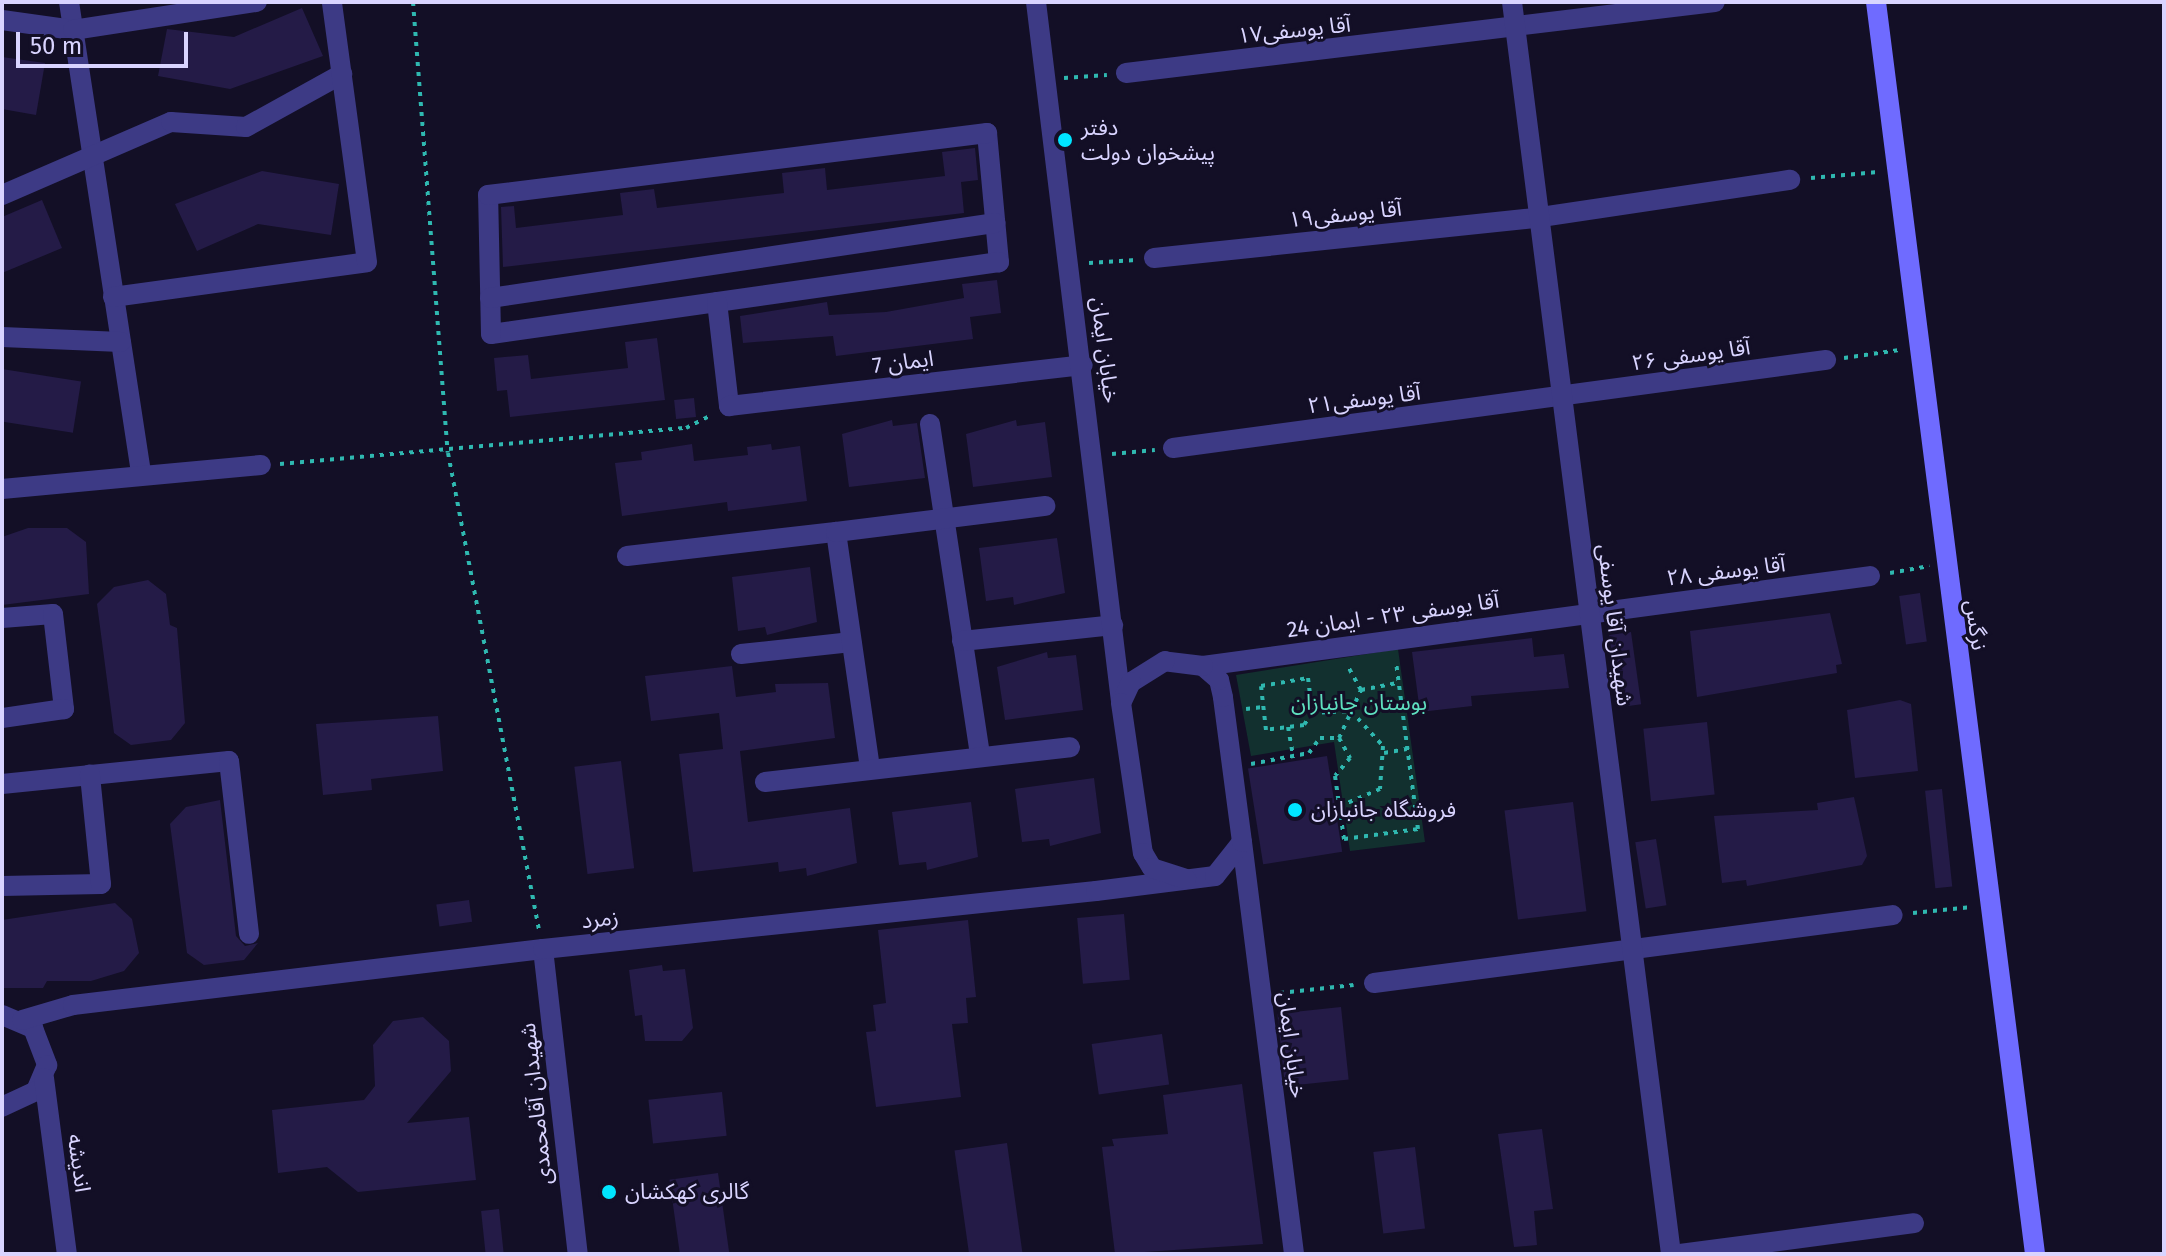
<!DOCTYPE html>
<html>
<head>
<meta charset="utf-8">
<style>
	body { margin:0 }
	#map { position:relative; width:2166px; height:1256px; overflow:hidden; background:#130f26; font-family:"Fira Sans","Noto Sans Arabic",sans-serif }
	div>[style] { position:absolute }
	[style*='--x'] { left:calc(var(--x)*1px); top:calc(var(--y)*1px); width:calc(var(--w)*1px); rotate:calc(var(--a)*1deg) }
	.green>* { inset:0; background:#12302f }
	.building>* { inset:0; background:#241b47; transform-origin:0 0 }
	.path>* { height:4px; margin-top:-2px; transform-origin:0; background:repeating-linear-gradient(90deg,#2fb8b0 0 4px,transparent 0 10px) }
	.minor>* { height:20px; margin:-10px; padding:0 10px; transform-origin:10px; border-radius:10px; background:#3d3a85 }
	.tertiary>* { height:20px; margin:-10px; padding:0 10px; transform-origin:10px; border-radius:10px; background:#3d3a85 }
	.secondary>* { height:20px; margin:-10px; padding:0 10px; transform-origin:10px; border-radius:10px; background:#6f6bff }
	.dots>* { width:22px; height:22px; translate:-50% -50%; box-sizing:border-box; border:4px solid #130f26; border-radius:50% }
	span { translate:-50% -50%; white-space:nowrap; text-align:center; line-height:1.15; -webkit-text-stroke:6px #130f26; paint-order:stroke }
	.street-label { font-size:22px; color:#d9d4ff }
	.poi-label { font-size:22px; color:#d9d4ff }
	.left { translate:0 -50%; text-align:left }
	.park-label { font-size:22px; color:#5fe0c0 }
	.frame { position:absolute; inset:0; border:4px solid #d9d4ff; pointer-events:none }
	.scale { position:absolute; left:16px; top:32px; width:172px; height:36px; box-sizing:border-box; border:4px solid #d9d4ff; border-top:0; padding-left:10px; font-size:24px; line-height:28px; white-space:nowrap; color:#d9d4ff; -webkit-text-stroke:6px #130f26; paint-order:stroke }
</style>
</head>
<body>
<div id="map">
	<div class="green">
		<div style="clip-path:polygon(1398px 649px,1425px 842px,1350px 851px,1334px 742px,1251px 756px,1236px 675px)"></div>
	</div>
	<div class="building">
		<div style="clip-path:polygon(302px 8px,323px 56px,230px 89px,158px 76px,167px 29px,234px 37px)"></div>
		<div style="clip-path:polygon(2px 57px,45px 63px,36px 115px,2px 109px)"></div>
		<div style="clip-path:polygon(975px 148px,978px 180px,961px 182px,964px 213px,503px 267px,501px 207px,514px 206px,516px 228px,623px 215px,620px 193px,654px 189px,657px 208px,784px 193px,782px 173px,825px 168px,827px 190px,945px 176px,942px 152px)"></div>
		<div style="clip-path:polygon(262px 171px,339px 184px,331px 235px,258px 224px,197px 251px,175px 204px)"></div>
		<div style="clip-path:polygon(42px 200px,62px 248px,2px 273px,2px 217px)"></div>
		<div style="clip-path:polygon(997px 280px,1001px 313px,970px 317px,973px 339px,836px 356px,833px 336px,743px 343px,740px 316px,827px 302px,829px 315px,886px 312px,964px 298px,962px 284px)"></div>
		<div style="clip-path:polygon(657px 338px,665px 400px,510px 417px,507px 390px,497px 391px,494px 358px,528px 355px,531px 379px,628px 368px,625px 342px)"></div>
		<div style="left:2px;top:369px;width:80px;height:52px;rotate:9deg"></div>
		<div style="left:694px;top:398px;width:19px;height:20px;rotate:84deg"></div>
		<div style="clip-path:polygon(892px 420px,893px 426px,917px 423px,925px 478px,849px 487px,842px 434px)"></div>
		<div style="clip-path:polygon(1016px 420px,1017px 426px,1045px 422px,1052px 477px,973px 487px,966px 434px)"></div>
		<div style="clip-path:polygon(692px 444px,694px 461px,748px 455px,747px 447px,771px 444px,772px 450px,800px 446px,807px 501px,728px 511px,727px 502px,622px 516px,615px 463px,642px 460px,641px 452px)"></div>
		<div style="clip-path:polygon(28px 528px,67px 528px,86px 542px,89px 594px,2px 605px,2px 537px)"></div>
		<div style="clip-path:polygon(1057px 538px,1065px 593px,1014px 605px,1013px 597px,986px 601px,979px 548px)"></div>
		<div style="clip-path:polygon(810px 567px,817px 622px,767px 635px,765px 627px,738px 631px,732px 577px)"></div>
		<div style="clip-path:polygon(148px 580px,166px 594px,170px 625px,177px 628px,185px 723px,171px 740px,131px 745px,114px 733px,97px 604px,114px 587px)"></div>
		<div style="left:1920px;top:593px;width:49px;height:21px;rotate:82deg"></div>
		<div style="clip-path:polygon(1830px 613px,1842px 664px,1836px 665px,1837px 673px,1697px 697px,1690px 631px)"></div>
		<div style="left:1631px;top:632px;width:73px;height:22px;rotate:82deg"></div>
		<div style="clip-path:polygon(1532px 638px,1534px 657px,1564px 654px,1569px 688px,1471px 696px,1472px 706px,1420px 712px,1412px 652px)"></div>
		<div style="clip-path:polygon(1047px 652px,1048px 658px,1076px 655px,1083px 710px,1005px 720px,997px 667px)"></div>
		<div style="clip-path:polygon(732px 666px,736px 697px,776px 692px,775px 684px,828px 683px,835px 738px,740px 751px,748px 822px,850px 808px,857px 863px,807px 876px,806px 868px,779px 872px,778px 862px,693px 872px,679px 754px,723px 749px,719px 713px,651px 721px,645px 676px)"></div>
		<div style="clip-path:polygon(1900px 700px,1911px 704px,1918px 771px,1855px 778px,1847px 710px)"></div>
		<div style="clip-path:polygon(438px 716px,443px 771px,371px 779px,372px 790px,323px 795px,316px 724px)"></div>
		<div style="left:1707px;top:722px;width:73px;height:64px;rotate:84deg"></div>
		<div style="left:1327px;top:756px;width:97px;height:80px;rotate:81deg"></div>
		<div style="left:621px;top:761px;width:108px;height:47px;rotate:83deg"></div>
		<div style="clip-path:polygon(1094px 778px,1101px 833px,1050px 846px,1049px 839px,1022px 842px,1015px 789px)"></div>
		<div style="left:1942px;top:789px;width:98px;height:17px;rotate:84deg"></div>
		<div style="clip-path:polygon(1854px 797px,1867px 856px,1862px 865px,1747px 886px,1746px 880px,1722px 883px,1714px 816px,1818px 810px,1817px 803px)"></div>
		<div style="clip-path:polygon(220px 800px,236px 936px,245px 946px,258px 943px,244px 960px,204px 965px,187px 953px,170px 824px,186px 807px)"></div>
		<div style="clip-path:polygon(971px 802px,978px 857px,927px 870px,926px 862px,899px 865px,892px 812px)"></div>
		<div style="left:1573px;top:802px;width:110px;height:69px;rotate:83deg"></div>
		<div style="left:1656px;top:839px;width:67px;height:21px;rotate:81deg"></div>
		<div style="left:469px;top:900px;width:22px;height:33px;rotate:82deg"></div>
		<div style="clip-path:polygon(115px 903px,132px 919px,139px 953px,124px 971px,91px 981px,47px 981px,43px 988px,2px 988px,2px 920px)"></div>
		<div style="left:1124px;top:914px;width:66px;height:47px;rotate:85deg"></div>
		<div style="clip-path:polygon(968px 920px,976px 997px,966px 998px,968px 1023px,952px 1024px,961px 1097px,876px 1107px,866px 1032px,876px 1031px,873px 1005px,886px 1003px,878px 930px)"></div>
		<div style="clip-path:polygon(662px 965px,663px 971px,685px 969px,693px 1028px,682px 1041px,645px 1041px,642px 1015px,635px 1016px,629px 970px)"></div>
		<div style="left:1341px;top:1007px;width:73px;height:64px;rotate:84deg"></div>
		<div style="clip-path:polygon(423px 1017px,449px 1041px,451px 1071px,407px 1123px,469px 1117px,476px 1180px,358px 1192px,327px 1167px,278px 1173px,272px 1110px,364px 1100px,375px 1086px,373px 1045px,393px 1021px)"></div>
		<div style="left:1162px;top:1034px;width:51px;height:71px;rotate:82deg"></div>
		<div style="clip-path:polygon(1242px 1084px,1263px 1244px,1115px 1254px,1102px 1147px,1114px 1146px,1112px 1139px,1168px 1134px,1163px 1095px)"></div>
		<div style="left:722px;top:1092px;width:44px;height:74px;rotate:84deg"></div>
		<div style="clip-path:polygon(1542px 1129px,1553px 1209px,1534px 1211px,1537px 1245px,1514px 1247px,1498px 1134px)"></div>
		<div style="left:1007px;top:1143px;width:112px;height:53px;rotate:82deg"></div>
		<div style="left:1415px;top:1147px;width:82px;height:42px;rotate:83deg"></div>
		<div style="left:718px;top:1173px;width:82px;height:49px;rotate:82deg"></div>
		<div style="left:499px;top:1209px;width:45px;height:18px;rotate:84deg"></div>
	</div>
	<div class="path">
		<div style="--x:413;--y:2;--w:452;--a:85.6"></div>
		<div style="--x:448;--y:453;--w:486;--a:79.2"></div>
		<div style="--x:1064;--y:78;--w:43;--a:-4"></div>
		<div style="--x:1811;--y:178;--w:67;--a:-5.1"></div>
		<div style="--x:1089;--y:263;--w:47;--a:-3.7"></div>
		<div style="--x:1844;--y:358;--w:56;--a:-8.3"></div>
		<div style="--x:1112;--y:454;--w:43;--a:-5.3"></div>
		<div style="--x:280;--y:464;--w:408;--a:-5.1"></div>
		<div style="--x:686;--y:428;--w:27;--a:-27"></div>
		<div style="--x:1890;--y:573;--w:40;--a:-10"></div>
		<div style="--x:1308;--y:678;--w:35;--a:83"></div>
		<div style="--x:1312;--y:713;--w:14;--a:124"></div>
		<div style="--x:1304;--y:725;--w:38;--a:173"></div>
		<div style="--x:1266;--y:730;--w:44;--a:-96.5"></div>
		<div style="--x:1261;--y:686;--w:48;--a:-9.7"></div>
		<div style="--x:1361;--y:690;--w:38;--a:-11"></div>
		<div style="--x:1246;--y:709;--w:17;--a:-7"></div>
		<div style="--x:1312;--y:713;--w:39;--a:-3"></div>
		<div style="--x:1351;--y:711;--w:47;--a:47.6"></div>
		<div style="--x:1383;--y:746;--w:43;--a:94"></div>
		<div style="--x:1380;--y:789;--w:43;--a:157"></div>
		<div style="--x:1288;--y:727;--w:29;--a:80"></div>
		<div style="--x:1339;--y:738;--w:53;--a:-65.4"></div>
		<div style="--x:1361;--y:690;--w:25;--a:-119"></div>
		<div style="--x:1384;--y:753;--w:23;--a:-10"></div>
		<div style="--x:1251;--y:764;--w:59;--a:-10.7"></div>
		<div style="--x:1309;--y:753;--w:19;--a:-54"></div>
		<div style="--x:1320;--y:738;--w:19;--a:0"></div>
		<div style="--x:1339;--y:738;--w:23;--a:61"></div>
		<div style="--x:1350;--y:758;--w:23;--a:130"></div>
		<div style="--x:1335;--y:776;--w:64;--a:81.9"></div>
		<div style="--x:1344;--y:839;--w:75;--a:-7.7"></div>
		<div style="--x:1418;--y:829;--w:168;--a:-97.5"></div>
		<div style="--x:1913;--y:913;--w:59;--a:-5.8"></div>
		<div style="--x:1280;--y:993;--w:74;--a:-6.2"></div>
	</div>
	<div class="minor">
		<div style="--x:69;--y:2;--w:478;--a:81.3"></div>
		<div style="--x:2;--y:20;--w:72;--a:8"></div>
		<div style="--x:73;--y:30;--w:186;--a:-8.7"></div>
		<div style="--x:1126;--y:73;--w:593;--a:-6.87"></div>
		<div style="--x:987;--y:133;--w:130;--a:84.7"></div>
		<div style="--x:999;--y:262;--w:513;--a:171.93"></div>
		<div style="--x:491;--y:334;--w:139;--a:-91.2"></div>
		<div style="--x:488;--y:195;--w:503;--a:-7.08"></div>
		<div style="--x:2;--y:195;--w:184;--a:-23.4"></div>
		<div style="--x:171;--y:122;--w:75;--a:3.8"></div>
		<div style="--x:246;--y:127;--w:110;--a:-28.9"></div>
		<div style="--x:1154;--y:258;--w:389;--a:-6"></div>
		<div style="--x:1541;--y:217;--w:252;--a:-8.5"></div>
		<div style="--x:113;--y:297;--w:256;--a:-7.8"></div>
		<div style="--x:367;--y:262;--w:262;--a:-97.7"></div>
		<div style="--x:490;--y:298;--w:511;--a:-8.45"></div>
		<div style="--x:717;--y:302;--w:105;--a:83.4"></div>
		<div style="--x:729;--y:406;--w:356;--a:-6.6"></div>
		<div style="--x:2;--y:337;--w:119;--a:2.4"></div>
		<div style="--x:930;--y:424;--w:335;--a:81.4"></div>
		<div style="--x:1173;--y:448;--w:659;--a:-7.68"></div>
		<div style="--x:2;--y:489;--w:260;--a:-5.3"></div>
		<div style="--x:627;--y:556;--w:210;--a:-6.6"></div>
		<div style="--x:2;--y:618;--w:51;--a:-4.5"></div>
		<div style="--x:53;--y:614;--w:96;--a:83.4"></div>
		<div style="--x:64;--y:709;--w:63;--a:171.7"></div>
		<div style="--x:962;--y:641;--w:152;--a:-6"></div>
		<div style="--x:741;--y:654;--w:111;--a:-6.2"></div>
		<div style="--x:1203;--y:666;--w:673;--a:-7.68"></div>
		<div style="--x:870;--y:768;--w:238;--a:-98.2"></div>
		<div style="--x:836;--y:532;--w:211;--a:-7.1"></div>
		<div style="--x:765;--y:782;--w:307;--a:-6.5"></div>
		<div style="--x:2;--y:784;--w:228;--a:-5.8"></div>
		<div style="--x:229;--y:761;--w:174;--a:83.4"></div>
		<div style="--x:1242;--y:842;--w:415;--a:82.8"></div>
		<div style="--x:2;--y:886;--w:99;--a:-1.2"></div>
		<div style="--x:101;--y:884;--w:110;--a:-95.8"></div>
		<div style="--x:1374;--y:983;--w:523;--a:-7.46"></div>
		<div style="--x:1680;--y:1254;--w:236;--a:-7.5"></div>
	</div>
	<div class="tertiary">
		<div style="--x:1036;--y:2;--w:704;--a:83.07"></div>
		<div style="--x:1512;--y:2;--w:1262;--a:82.76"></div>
		<div style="--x:543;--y:949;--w:307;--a:83.5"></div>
		<div style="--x:2;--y:1015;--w:34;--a:23"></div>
		<div style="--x:33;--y:1028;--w:40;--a:69"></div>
		<div style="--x:47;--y:1065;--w:28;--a:113"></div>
		<div style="--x:36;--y:1091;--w:38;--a:155"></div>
		<div style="--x:22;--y:1020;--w:53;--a:-16.4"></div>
		<div style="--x:73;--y:1005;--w:473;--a:-6.8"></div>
		<div style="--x:543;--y:949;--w:556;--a:-5.99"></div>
		<div style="--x:1096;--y:891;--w:120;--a:-7.2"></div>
		<div style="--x:1215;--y:876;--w:43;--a:-51.5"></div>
		<div style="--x:1242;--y:842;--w:146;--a:-97.5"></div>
		<div style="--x:1223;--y:697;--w:17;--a:-103"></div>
		<div style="--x:1219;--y:680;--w:21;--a:-139"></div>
		<div style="--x:1203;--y:666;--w:38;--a:-173"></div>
		<div style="--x:1165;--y:661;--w:40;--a:148"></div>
		<div style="--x:1131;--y:682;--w:23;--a:115"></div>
		<div style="--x:1121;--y:703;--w:152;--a:81.7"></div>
		<div style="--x:1143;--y:853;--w:17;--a:59"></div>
		<div style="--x:1152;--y:868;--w:36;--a:18"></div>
		<div style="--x:44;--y:1078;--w:177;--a:82.6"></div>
	</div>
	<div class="secondary">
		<div style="--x:1876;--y:2;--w:1262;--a:82.76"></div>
	</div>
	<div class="dots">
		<div style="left:1065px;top:140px;background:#00e5ff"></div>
		<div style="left:1295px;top:810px;background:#00e5ff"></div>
		<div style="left:609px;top:1192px;background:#00e5ff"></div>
	</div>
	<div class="street-label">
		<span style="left:1294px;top:30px;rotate:-6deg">آقا یوسفی۱۷</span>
		<span style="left:1345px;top:214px;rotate:-6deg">آقا یوسفی۱۹</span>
		<span style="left:1105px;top:350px;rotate:83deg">خیابان ایمان</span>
		<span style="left:1691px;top:355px;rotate:-8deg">آقا یوسفی ۲۶</span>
		<span style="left:903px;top:362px;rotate:-7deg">ایمان 7</span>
		<span style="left:1364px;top:399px;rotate:-7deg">آقا یوسفی۲۱</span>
		<span style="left:1726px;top:571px;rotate:-7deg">آقا یوسفی ۲۸</span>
		<span style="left:1393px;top:615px;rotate:-8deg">آقا یوسفی ۲۳ - ایمان 24</span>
		<span style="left:1615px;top:625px;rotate:83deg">شهیدان آقا یوسفی</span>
		<span style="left:1976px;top:625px;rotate:82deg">نرگس</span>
		<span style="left:600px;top:919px;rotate:-6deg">زمرد</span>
		<span style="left:1292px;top:1045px;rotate:83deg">خیابان ایمان</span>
		<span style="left:536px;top:1104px;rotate:-96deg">شهیدان آقامحمدی</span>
		<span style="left:79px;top:1163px;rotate:82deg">انديشه</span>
	</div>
	<div class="poi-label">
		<span class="left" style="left:1081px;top:140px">دفتر<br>پیشخوان دولت</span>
		<span class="left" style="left:1311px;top:810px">فروشگاه جانبازان</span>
		<span class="left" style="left:625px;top:1192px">گالری کهکشان</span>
	</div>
	<div class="park-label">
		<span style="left:1359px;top:703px">بوستان جانبازان</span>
	</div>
	<div class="frame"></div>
	<div class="scale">50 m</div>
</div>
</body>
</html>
